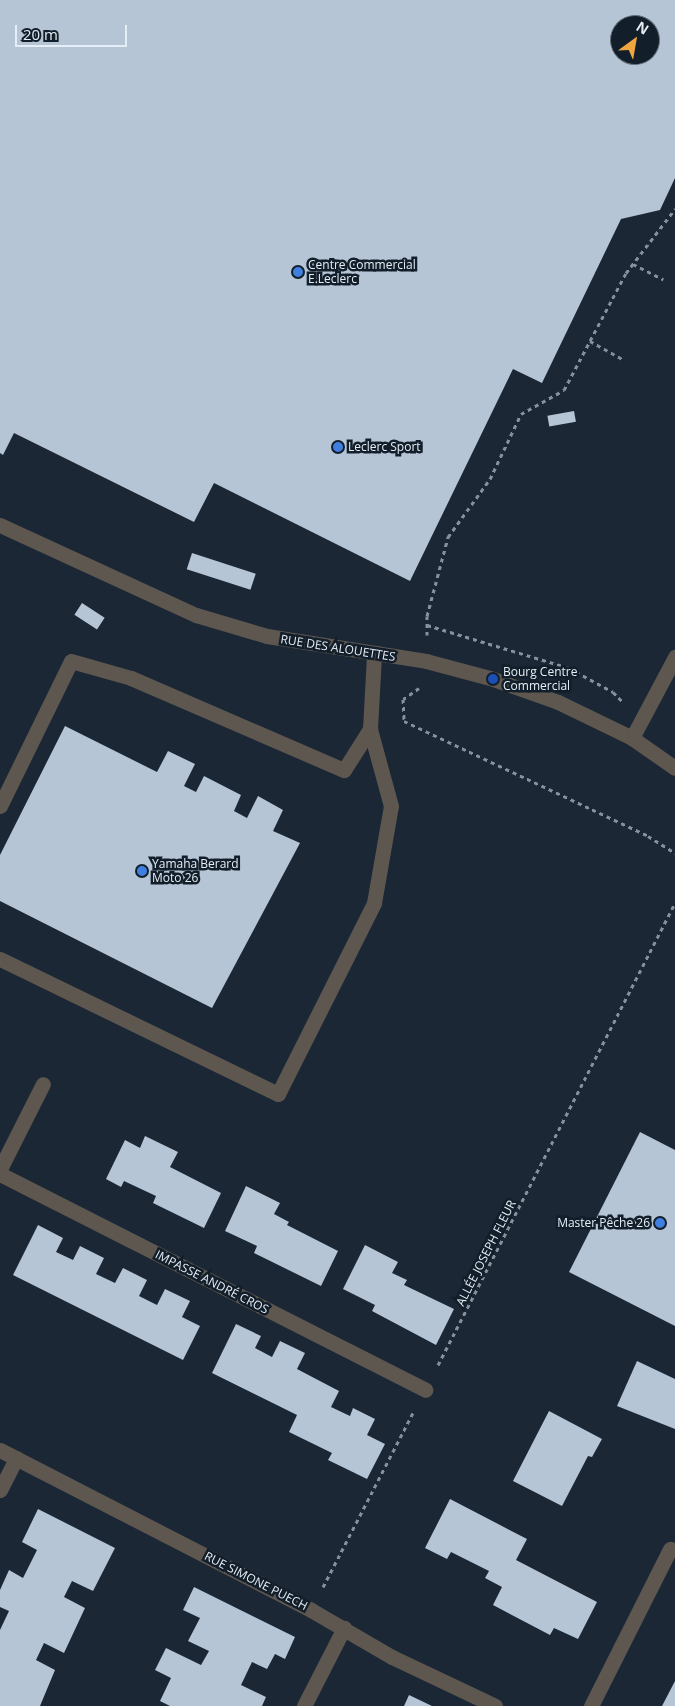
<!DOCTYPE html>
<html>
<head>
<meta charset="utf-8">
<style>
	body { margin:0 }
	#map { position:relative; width:675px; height:1706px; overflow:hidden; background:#1b2735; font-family:"Open Sans",sans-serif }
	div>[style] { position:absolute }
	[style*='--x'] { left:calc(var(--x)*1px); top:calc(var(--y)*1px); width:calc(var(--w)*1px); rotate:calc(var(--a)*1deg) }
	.building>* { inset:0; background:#b5c5d6; transform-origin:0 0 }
	.path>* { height:3px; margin-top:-1.5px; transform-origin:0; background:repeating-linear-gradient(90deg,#87919c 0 4px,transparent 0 8px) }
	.service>* { height:15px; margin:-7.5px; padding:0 7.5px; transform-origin:7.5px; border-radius:7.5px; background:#5d5750 }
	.minor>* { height:15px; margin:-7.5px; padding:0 7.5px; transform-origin:7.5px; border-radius:7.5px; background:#5d5750 }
	.dots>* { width:14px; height:14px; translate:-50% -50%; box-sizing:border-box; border:2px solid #121e2a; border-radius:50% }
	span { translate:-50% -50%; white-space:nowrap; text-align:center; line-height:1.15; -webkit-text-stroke:5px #121e2a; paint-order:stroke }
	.poi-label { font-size:12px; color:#e5edf6 }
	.left { translate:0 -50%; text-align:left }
	.right { translate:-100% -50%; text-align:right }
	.street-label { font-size:12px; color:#e5edf6 }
	.north { position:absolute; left:610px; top:15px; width:50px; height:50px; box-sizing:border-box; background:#121e2a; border:1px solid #66717c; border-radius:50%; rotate:32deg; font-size:14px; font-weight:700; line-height:20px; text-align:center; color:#e5edf6 }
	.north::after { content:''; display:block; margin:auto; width:18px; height:22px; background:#f0a63e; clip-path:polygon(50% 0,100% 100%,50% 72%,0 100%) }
	.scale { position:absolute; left:15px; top:25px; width:112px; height:22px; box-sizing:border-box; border:2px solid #e5edf6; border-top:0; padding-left:6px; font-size:15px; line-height:18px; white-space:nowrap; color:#e5edf6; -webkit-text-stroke:4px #121e2a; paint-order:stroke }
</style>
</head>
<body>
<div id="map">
	<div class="building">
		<div style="clip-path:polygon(evenodd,0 0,675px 0,675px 178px,660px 210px,621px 219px,542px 383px,513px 369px,410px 581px,214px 483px,194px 522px,14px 433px,3px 455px,0 453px,0 0,620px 25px,650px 25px,650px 55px,620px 55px,620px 25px)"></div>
		<div style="left:574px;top:411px;width:11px;height:27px;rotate:80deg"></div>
		<div style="left:192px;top:553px;width:67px;height:17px;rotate:18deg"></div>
		<div style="left:82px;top:603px;width:27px;height:14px;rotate:33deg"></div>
		<div style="clip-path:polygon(65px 726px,157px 772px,168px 751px,195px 764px,184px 786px,196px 792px,204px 776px,241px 795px,234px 811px,247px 818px,258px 796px,283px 810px,273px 831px,300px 843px,212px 1008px,0 901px,0 855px)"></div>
		<div style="clip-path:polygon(640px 1132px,675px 1150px,675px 1326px,569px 1272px)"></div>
		<div style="clip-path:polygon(145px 1136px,178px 1152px,170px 1167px,221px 1193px,204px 1228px,153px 1203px,156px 1196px,124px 1181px,121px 1187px,106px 1179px,125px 1140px,140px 1148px)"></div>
		<div style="clip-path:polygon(246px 1186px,280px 1203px,274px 1214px,289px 1222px,287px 1225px,338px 1251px,321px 1286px,254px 1253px,257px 1246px,225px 1231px)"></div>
		<div style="clip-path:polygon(38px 1225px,63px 1238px,56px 1252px,73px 1260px,80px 1246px,104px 1258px,96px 1274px,115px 1283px,123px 1268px,147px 1280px,139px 1296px,157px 1305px,165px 1289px,190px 1301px,182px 1317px,200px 1326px,183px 1360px,13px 1275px)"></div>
		<div style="clip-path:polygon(365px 1245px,398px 1262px,392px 1273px,407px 1280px,404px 1285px,454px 1309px,436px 1345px,372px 1311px,375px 1305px,343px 1289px)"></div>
		<div style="clip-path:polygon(236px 1324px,261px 1336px,255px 1348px,272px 1357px,280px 1341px,305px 1353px,297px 1369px,339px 1391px,331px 1407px,350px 1416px,353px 1408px,375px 1419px,367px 1435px,385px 1444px,367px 1479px,328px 1460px,332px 1453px,289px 1432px,297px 1415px,212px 1373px)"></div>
		<div style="clip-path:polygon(637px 1361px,675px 1379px,675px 1429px,617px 1406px)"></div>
		<div style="clip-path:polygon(549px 1411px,602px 1439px,592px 1457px,588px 1456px,562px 1506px,513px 1481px)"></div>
		<div style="clip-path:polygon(450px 1499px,527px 1539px,516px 1560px,597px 1602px,578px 1639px,554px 1628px,550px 1635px,493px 1605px,502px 1587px,485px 1578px,489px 1571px,451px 1552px,447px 1559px,425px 1548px)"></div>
		<div style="clip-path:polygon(38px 1509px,115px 1548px,93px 1591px,72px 1581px,64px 1597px,85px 1608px,64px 1653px,44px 1643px,36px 1660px,55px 1670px,40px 1706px,0 1706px,0 1630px,9px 1611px,0 1607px,0 1590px,9px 1570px,23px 1578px,37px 1550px,22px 1542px)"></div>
		<div style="clip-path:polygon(194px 1587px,295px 1637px,285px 1659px,275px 1654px,267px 1669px,252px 1662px,241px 1685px,266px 1697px,262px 1706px,170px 1706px,160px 1701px,171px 1678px,155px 1670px,166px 1648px,201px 1665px,209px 1651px,188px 1641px,200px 1618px,183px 1610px)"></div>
		<div style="clip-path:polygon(675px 1681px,675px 1706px,662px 1706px)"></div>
		<div style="clip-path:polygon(409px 1695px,432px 1706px,404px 1706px)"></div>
	</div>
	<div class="path">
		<div style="--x:633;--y:264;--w:34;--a:27"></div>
		<div style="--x:590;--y:341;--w:37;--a:29"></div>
		<div style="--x:427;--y:625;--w:148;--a:16.8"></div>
		<div style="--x:569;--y:668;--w:50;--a:28.6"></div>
		<div style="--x:613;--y:692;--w:13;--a:45"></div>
		<div style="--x:427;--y:635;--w:19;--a:-90"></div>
		<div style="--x:427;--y:616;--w:82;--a:-75.1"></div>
		<div style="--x:448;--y:537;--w:72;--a:-54.1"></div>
		<div style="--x:490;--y:479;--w:72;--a:-64.5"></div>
		<div style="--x:521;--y:414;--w:49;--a:-29.2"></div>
		<div style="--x:564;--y:390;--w:132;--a:-62.1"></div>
		<div style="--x:626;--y:273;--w:81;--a:-52.6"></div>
		<div style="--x:419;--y:688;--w:19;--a:145"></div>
		<div style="--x:403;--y:699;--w:22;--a:87"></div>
		<div style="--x:404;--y:721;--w:270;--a:25.2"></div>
		<div style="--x:648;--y:836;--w:32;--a:32"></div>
		<div style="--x:438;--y:1365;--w:519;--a:-62.84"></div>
		<div style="--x:323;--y:1587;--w:196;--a:-62.7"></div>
	</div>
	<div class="service">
		<div style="--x:632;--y:738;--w:92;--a:-62"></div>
		<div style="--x:0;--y:806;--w:161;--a:-63.9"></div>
		<div style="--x:71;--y:661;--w:62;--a:15.8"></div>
		<div style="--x:131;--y:678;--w:232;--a:23.4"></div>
		<div style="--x:344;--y:770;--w:49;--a:-57.6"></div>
		<div style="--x:370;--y:729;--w:75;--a:-86.9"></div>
		<div style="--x:0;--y:959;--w:309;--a:25.9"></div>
		<div style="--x:278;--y:1094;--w:214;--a:-63.3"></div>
		<div style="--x:374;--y:903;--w:98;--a:-80.1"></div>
		<div style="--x:391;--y:806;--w:80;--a:-105.3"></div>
		<div style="--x:591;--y:1706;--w:176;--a:-63.3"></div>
	</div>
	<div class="minor">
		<div style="--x:0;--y:525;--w:216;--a:24.7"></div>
		<div style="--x:196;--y:615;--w:74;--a:16.5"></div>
		<div style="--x:267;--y:636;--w:161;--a:8.9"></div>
		<div style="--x:426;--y:661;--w:69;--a:15"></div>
		<div style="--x:493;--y:679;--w:69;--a:19.5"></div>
		<div style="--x:558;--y:702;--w:82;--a:25.9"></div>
		<div style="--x:632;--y:738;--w:52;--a:34.9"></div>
		<div style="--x:0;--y:1169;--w:95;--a:-63.2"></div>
		<div style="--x:0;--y:1174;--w:477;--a:26.9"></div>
		<div style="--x:0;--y:1450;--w:350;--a:27.2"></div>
		<div style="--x:311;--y:1610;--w:94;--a:30.1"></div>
		<div style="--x:392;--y:1657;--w:114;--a:25.4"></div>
		<div style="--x:0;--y:1490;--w:36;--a:-63"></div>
		<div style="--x:304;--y:1706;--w:88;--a:-62.9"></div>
	</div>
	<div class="dots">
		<div style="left:298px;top:272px;background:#3f7fe0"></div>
		<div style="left:338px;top:447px;background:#3f7fe0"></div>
		<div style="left:493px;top:679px;background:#1a4fb4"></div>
		<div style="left:142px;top:871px;background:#3f7fe0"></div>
		<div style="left:660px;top:1223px;background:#3f7fe0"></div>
	</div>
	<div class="poi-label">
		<span class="left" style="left:308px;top:272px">Centre Commercial<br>E.Leclerc</span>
		<span class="left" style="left:348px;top:447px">Leclerc Sport</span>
		<span class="left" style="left:503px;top:679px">Bourg Centre<br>Commercial</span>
		<span class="left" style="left:152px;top:871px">Yamaha Berard<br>Moto 26</span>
		<span class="right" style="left:650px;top:1223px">Master Pêche 26</span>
	</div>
	<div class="street-label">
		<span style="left:338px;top:648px;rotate:9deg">RUE DES ALOUETTES</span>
		<span style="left:486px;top:1253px;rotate:-63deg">ALLÉE JOSEPH FLEUR</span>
		<span style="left:212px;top:1282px;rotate:27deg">IMPASSE ANDRÉ CROS</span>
		<span style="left:256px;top:1581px;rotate:27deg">RUE SIMONE PUECH</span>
	</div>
	<div class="north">N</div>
	<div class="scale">20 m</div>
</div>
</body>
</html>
